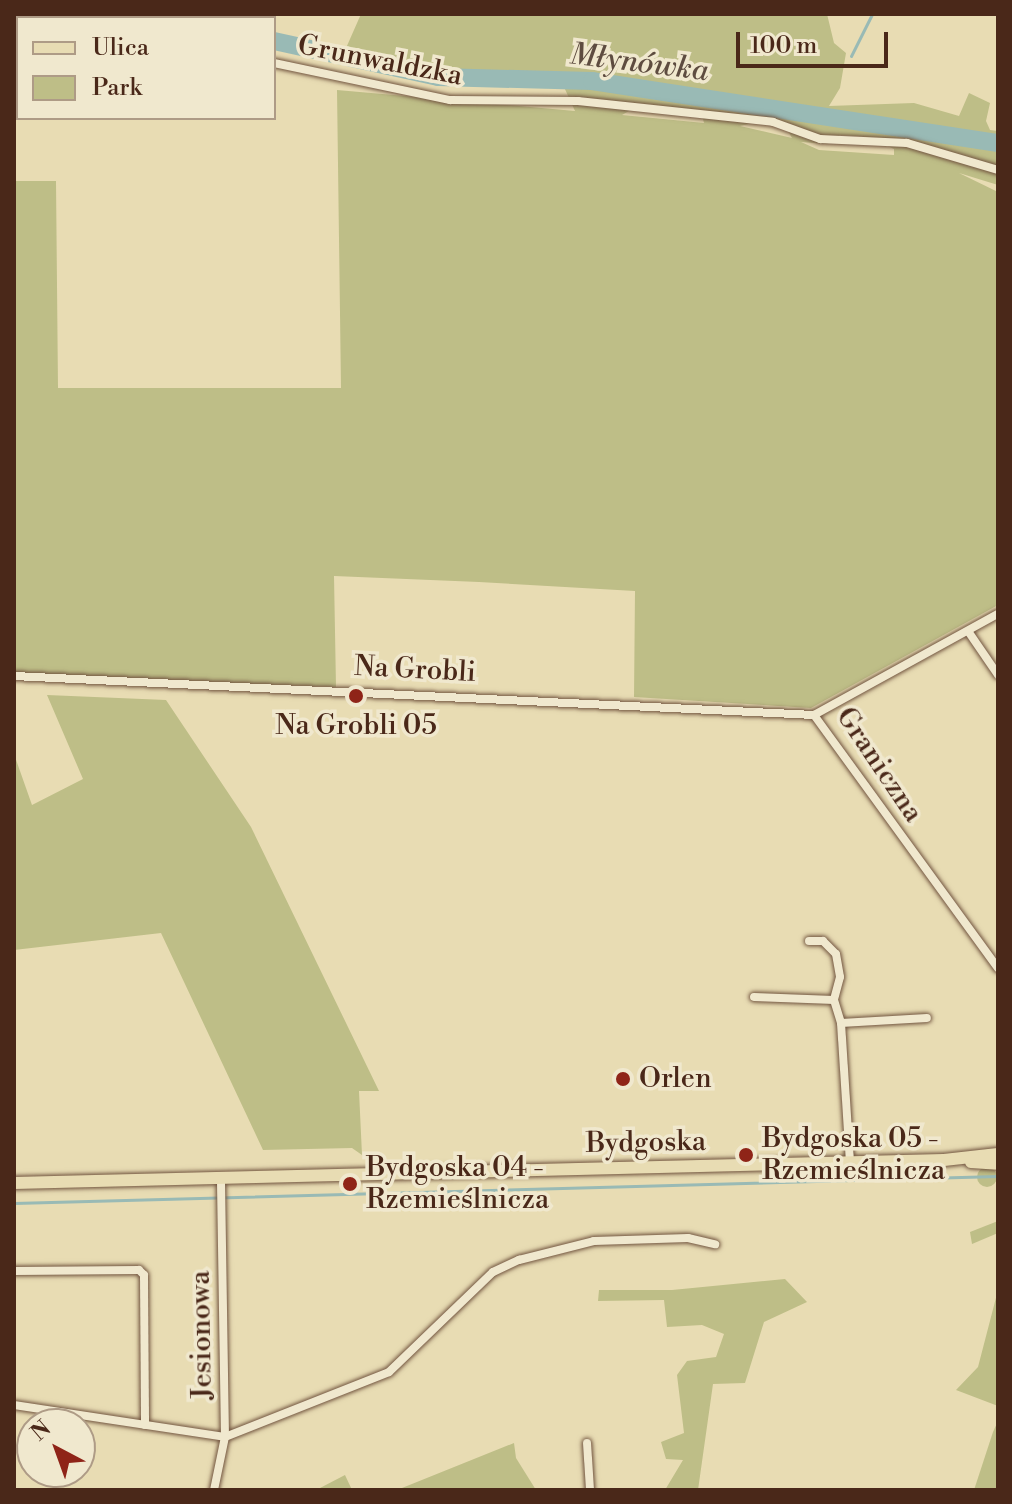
<!DOCTYPE html>
<html>
<head>
<meta charset="utf-8">
<style>
	body { margin:0 }
	#map { position:relative; width:1012px; height:1504px; overflow:hidden; background:#e8dcb3; font-family:"Libre Bodoni",serif }
	div>[style] { position:absolute }
	[style*='--x'] { left:calc(var(--x)*1px); top:calc(var(--y)*1px); width:calc(var(--w)*1px); rotate:calc(var(--a)*1deg) }
	.green>* { inset:0; background:#bebe87 }
	.round { border-radius:50% }
	.stream>* { height:3px; margin:-1.5px; padding:0 1.5px; transform-origin:1.5px; border-radius:1.5px; background:#99bab5 }
	.river>* { height:18px; margin:-9px; padding:0 9px; transform-origin:9px; border-radius:9px; background:#99bab5 }
	.roads { filter:drop-shadow(0 0 2px #725540) drop-shadow(0 0 2px #725540) }
	.street>* { height:8px; margin:-4px; padding:0 4px; transform-origin:4px; border-radius:4px; background:#f0e8ce }
	.primary>* { height:12px; margin:-6px; padding:0 6px; transform-origin:6px; border-radius:6px; background:#e8dcb3 }
	.dots>* { width:22px; height:22px; translate:-50% -50%; box-sizing:border-box; border:4px solid #f0e8ce; border-radius:50% }
	span { translate:-50% -50%; white-space:nowrap; text-align:center; line-height:1.15; -webkit-text-stroke:7px #f0e8ce; paint-order:stroke }
	.street-label { font-size:28px; color:#4a2819 }
	.poi-label { font-size:28px; color:#4a2819 }
	.left { translate:0 -50%; text-align:left }
	.water-label { font-size:30px; color:#5e4c40; font-style:italic }
	.frame { position:absolute; inset:0; border:16px solid #4a2819; pointer-events:none }
	.legend { position:absolute; left:16px; top:16px; width:260px; height:104px; box-sizing:border-box; background:#f0e8ce; border:2px solid #ae9b86; margin:0; padding:10px 14px; list-style:none; font-size:24px; color:#4a2819 }
	.legend li { display:flex; align-items:center; gap:16px; height:40px }
	.legend b { width:40px; border:2px solid #ae9b86 }
	.north { position:absolute; left:16px; top:1408px; width:80px; height:80px; box-sizing:border-box; background:#f0e8ce; border:2px solid #ae9b86; border-radius:50%; rotate:319deg; font-size:22px; font-weight:700; line-height:32px; text-align:center; color:#4a2819 }
	.north::after { content:''; display:block; margin:auto; width:28px; height:36px; background:#8f2418; clip-path:polygon(50% 0,100% 100%,50% 72%,0 100%) }
	.scale { position:absolute; left:736px; top:32px; width:152px; height:36px; box-sizing:border-box; border:4px solid #4a2819; border-top:0; padding-left:10px; font-size:24px; line-height:28px; white-space:nowrap; color:#4a2819; -webkit-text-stroke:6px #f0e8ce; paint-order:stroke }
</style>
</head>
<body>
<div id="map">
	<div class="green">
		<div style="clip-path:polygon(evenodd,361px 14px,827px 14px,834px 43px,846px 53px,840px 88px,829px 106px,914px 103px,959px 116px,969px 93px,990px 103px,986px 121px,990px 130px,998px 131px,998px 185px,959px 173px,998px 192px,998px 605px,811px 708px,634px 697px,635px 591px,479px 582px,334px 576px,336px 687px,14px 675px,14px 181px,56px 181px,58px 388px,341px 388px,337px 90px,575px 111px,564px 87px,426px 81px,339px 64px,361px 14px,636px 107px,701px 111px,704px 123px,622px 115px,636px 107px,361px 14px,769px 119px,784px 124px,792px 138px,740px 126px,769px 119px,361px 14px,840px 135px,868px 137px,894px 149px,894px 155px,819px 150px,801px 142px,827px 144px,840px 135px)"></div>
		<div style="clip-path:polygon(47px 695px,166px 700px,251px 827px,379px 1091px,359px 1091px,362px 1155px,352px 1148px,263px 1150px,161px 933px,14px 950px,14px 754px,32px 805px,83px 779px)"></div>
		<div class="round" style="left:977px;top:1167px;width:20px;height:20px"></div>
		<div style="clip-path:polygon(998px 1221px,998px 1233px,972px 1244px,970px 1232px)"></div>
		<div style="clip-path:polygon(785px 1279px,807px 1302px,764px 1322px,745px 1383px,713px 1384px,698px 1490px,665px 1490px,683px 1460px,666px 1459px,661px 1442px,684px 1433px,677px 1375px,687px 1361px,716px 1357px,724px 1334px,702px 1325px,667px 1327px,664px 1300px,598px 1301px,599px 1290px,672px 1290px)"></div>
		<div style="clip-path:polygon(998px 1290px,998px 1406px,956px 1390px,978px 1367px)"></div>
		<div style="clip-path:polygon(998px 1421px,998px 1490px,974px 1490px,993px 1432px)"></div>
		<div style="clip-path:polygon(514px 1443px,516px 1458px,536px 1490px,397px 1490px)"></div>
		<div style="clip-path:polygon(345px 1475px,352px 1490px,320px 1488px)"></div>
	</div>
	<div class="stream">
		<div style="--x:851;--y:56;--w:47;--a:-63.4"></div>
		<div style="--x:14;--y:1203;--w:984;--a:-1.57"></div>
	</div>
	<div class="river">
		<div style="--x:274;--y:41;--w:168;--a:12.4"></div>
		<div style="--x:438;--y:77;--w:154;--a:1.5"></div>
		<div style="--x:592;--y:81;--w:411;--a:8.7"></div>
		<div style="--x:14;--y:43;--w:4;--a:0"></div>
	</div>
	<div class="roads">
		<div class="street">
			<div style="--x:14;--y:63;--w:4;--a:-14"></div>
			<div style="--x:274;--y:63;--w:180;--a:11.9"></div>
			<div style="--x:450;--y:100;--w:128;--a:0.4"></div>
			<div style="--x:578;--y:101;--w:196;--a:6.1"></div>
			<div style="--x:773;--y:122;--w:50;--a:19.9"></div>
			<div style="--x:820;--y:139;--w:87;--a:2.6"></div>
			<div style="--x:907;--y:143;--w:95;--a:16.5"></div>
			<div style="--x:968;--y:631;--w:53;--a:55.7"></div>
			<div style="--x:14;--y:676;--w:801;--a:2.79"></div>
			<div style="--x:814;--y:715;--w:313;--a:54"></div>
			<div style="--x:814;--y:715;--w:210;--a:-28.8"></div>
			<div style="--x:809;--y:941;--w:14;--a:0"></div>
			<div style="--x:823;--y:941;--w:18;--a:45"></div>
			<div style="--x:836;--y:954;--w:23;--a:80"></div>
			<div style="--x:840;--y:977;--w:24;--a:105"></div>
			<div style="--x:834;--y:1000;--w:24;--a:73"></div>
			<div style="--x:841;--y:1023;--w:139;--a:86.3"></div>
			<div style="--x:754;--y:997;--w:80;--a:2.1"></div>
			<div style="--x:841;--y:1023;--w:86;--a:-3.3"></div>
			<div style="--x:14;--y:1271;--w:125;--a:-0.5"></div>
			<div style="--x:139;--y:1270;--w:7;--a:45"></div>
			<div style="--x:144;--y:1275;--w:150;--a:89.6"></div>
			<div style="--x:14;--y:1405;--w:213;--a:8.6"></div>
			<div style="--x:225;--y:1437;--w:176;--a:-21.6"></div>
			<div style="--x:389;--y:1372;--w:144;--a:-43.9"></div>
			<div style="--x:493;--y:1272;--w:29;--a:-25"></div>
			<div style="--x:519;--y:1260;--w:77;--a:-14.2"></div>
			<div style="--x:594;--y:1241;--w:94;--a:-1.8"></div>
			<div style="--x:688;--y:1238;--w:28;--a:13"></div>
			<div style="--x:587;--y:1443;--w:47;--a:86.3"></div>
			<div style="--x:214;--y:1490;--w:54;--a:-78.3"></div>
			<div style="--x:225;--y:1437;--w:259;--a:-90.9"></div>
		</div>
		<div class="primary">
			<div style="--x:971;--y:1162;--w:27;--a:4"></div>
			<div style="--x:14;--y:1183;--w:930;--a:-1.42"></div>
			<div style="--x:944;--y:1160;--w:54;--a:-6.3"></div>
		</div>
	</div>
	<div class="dots">
		<div style="left:356px;top:696px;background:#8f2418"></div>
		<div style="left:623px;top:1079px;background:#8f2418"></div>
		<div style="left:746px;top:1155px;background:#8f2418"></div>
		<div style="left:350px;top:1184px;background:#8f2418"></div>
	</div>
	<div class="street-label">
		<span style="left:380px;top:61px;rotate:11deg">Grunwaldzka</span>
		<span style="left:415px;top:670px;rotate:3deg">Na Grobli</span>
		<span style="left:879px;top:765px;rotate:56deg">Graniczna</span>
		<span style="left:646px;top:1143px;rotate:-1deg">Bydgoska</span>
		<span style="left:202px;top:1335px;rotate:-91deg">Jesionowa</span>
	</div>
	<div class="poi-label">
		<span style="left:356px;top:726px">Na Grobli 05</span>
		<span class="left" style="left:639px;top:1079px">Orlen</span>
		<span class="left" style="left:762px;top:1155px">Bydgoska 05 -<br>Rzemieślnicza</span>
		<span class="left" style="left:366px;top:1184px">Bydgoska 04 -<br>Rzemieślnicza</span>
	</div>
	<div class="water-label">
		<span style="left:639px;top:63px;rotate:7deg">Młynówka</span>
	</div>
	<div class="frame"></div>
	<ul class="legend">
	<li><b style="height:10px;background:#e8dcb3"></b>Ulica</li>
	<li><b style="height:22px;background:#bebe87"></b>Park</li>
	</ul>
	<div class="north">N</div>
	<div class="scale">100 m</div>
</div>
</body>
</html>
